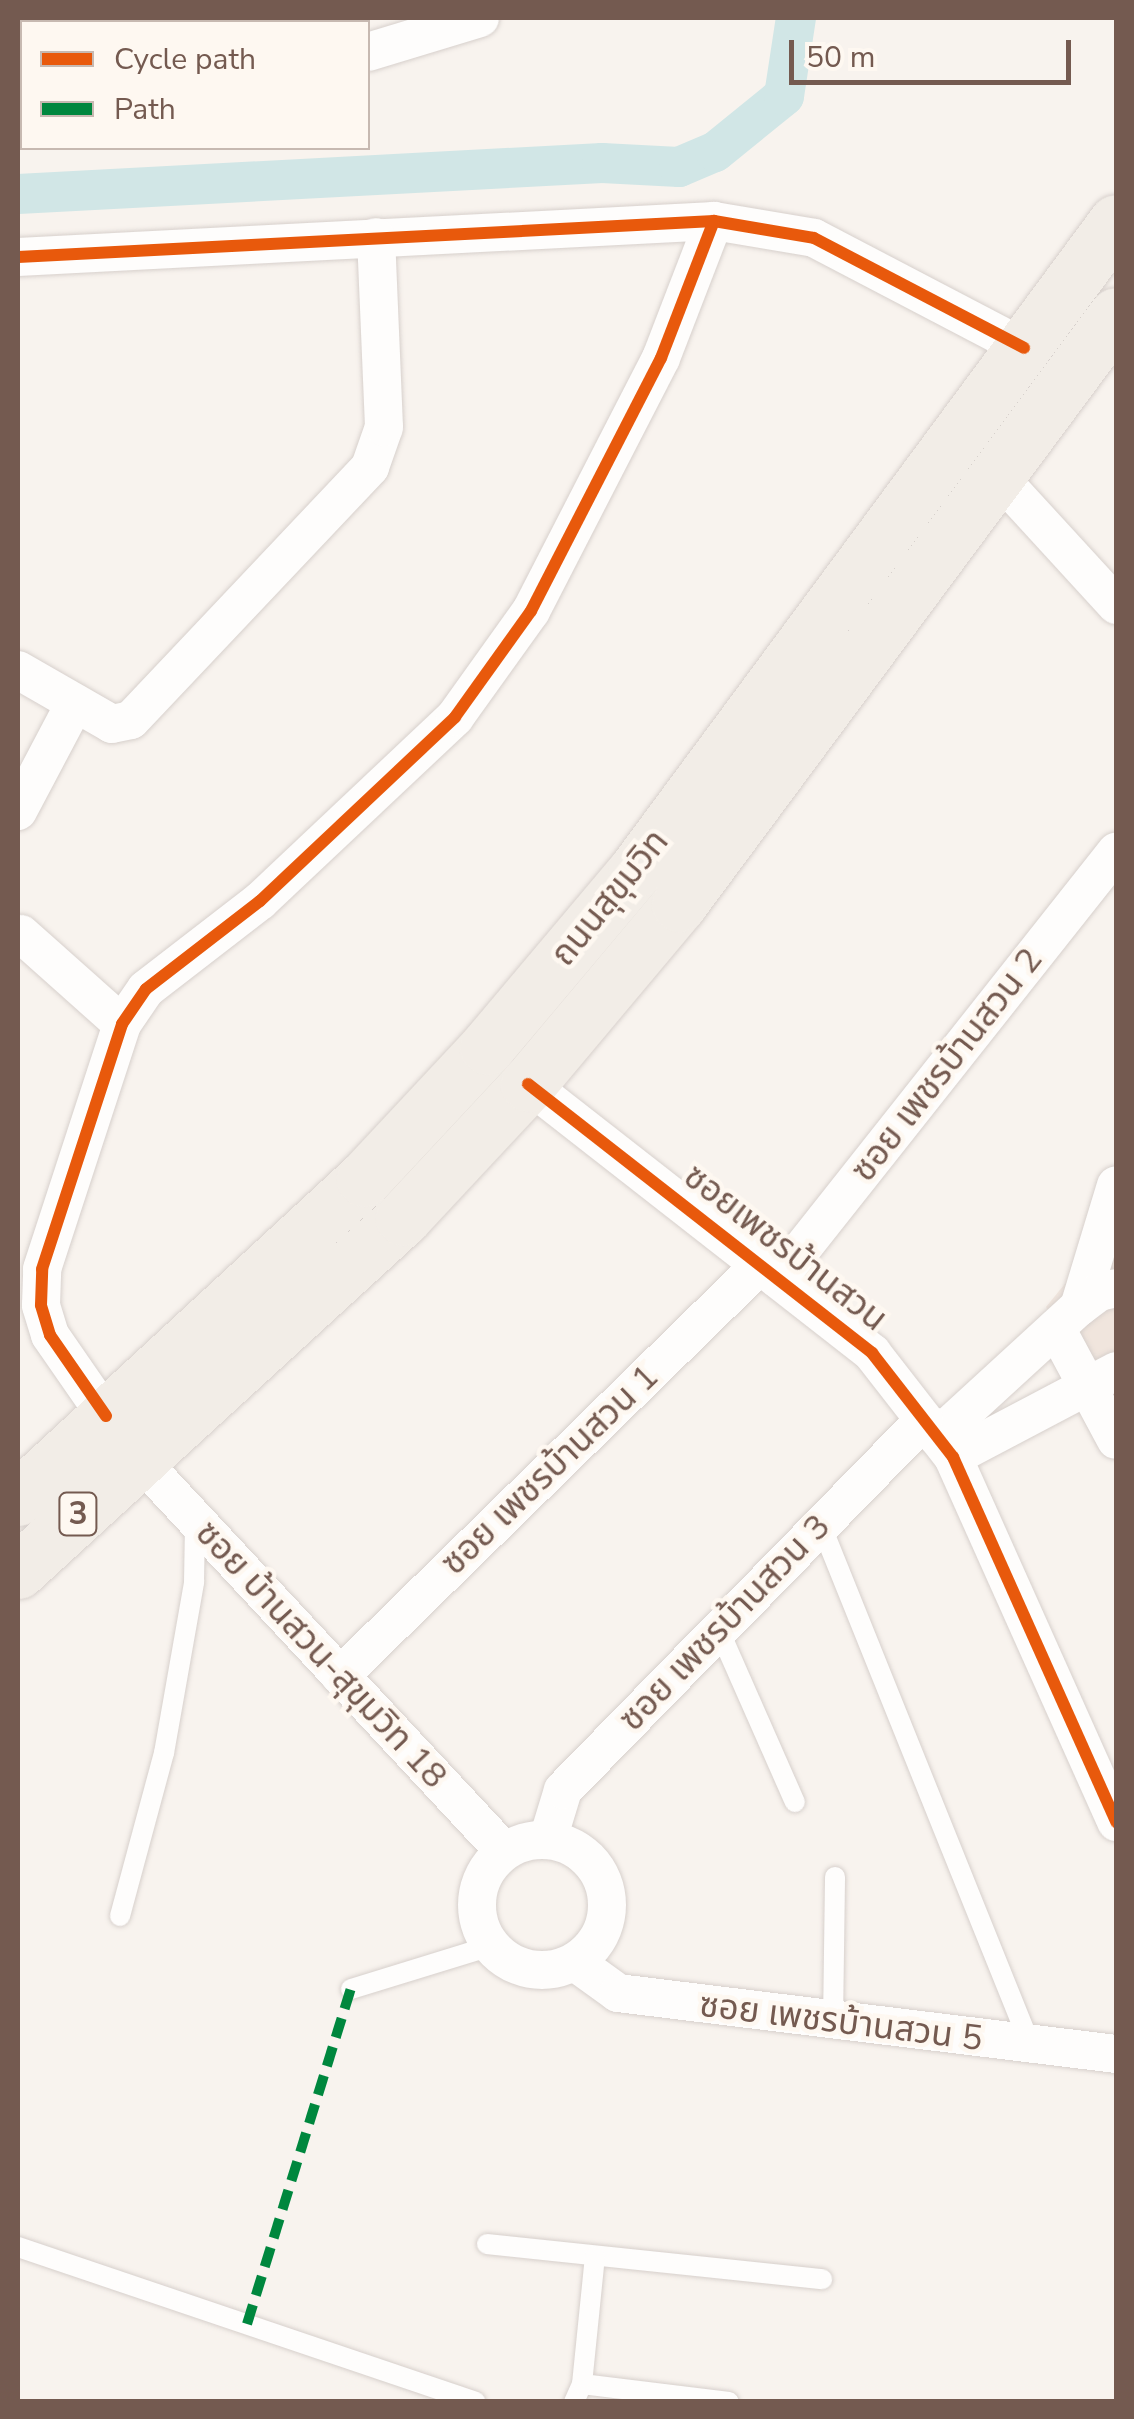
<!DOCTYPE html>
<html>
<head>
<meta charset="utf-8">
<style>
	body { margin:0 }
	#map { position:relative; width:1134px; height:2419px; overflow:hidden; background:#f8f3ee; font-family:"Nunito Sans","Noto Sans Thai",sans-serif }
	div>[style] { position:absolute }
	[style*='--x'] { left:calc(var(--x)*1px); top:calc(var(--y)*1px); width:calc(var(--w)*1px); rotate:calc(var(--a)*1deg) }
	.residential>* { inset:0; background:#f0e5dd }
	.canal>* { height:40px; margin:-20px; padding:0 20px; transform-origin:20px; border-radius:20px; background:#d1e6e6 }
	.roads { filter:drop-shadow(0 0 2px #d7d0cc) drop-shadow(0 0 2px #d7d0cc) }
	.lane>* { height:20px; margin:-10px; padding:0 10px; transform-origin:10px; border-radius:10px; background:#fefdfc }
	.street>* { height:38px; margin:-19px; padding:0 19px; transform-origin:19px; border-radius:19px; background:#fefdfc }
	.street>.ring { margin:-19px; padding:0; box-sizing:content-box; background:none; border:38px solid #fefdfc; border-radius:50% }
	.primary>* { height:55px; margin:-27.5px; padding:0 27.5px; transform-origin:27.5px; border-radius:27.5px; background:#f2ede7 }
	.quiet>* { height:10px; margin-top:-5px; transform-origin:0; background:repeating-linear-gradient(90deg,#00873e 0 20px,transparent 0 30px) }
	.cycleway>* { height:12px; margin:-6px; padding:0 6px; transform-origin:6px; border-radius:6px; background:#e8590c }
	span { translate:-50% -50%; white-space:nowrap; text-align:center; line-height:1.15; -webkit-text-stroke:9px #fef8f1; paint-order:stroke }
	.shield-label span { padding:2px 8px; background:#fef8f1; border:2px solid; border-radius:8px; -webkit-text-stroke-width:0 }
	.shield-label { font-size:32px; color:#745a50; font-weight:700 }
	.street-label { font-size:35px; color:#745a50 }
	.frame { position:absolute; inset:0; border:20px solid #745a50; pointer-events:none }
	.legend { position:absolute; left:20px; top:20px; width:350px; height:130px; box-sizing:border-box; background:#fef8f1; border:2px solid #c7b9b1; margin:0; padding:12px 18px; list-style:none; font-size:30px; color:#745a50 }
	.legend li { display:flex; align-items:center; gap:20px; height:50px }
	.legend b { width:50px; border:2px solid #c7b9b1 }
	.scale { position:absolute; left:789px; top:40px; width:282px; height:45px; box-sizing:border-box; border:5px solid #745a50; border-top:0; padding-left:12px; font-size:30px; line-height:35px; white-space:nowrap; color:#745a50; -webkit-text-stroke:8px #fef8f1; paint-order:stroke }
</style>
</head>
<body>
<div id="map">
	<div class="residential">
		<div style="clip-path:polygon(1116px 1221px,1116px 1427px,1102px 1395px,1046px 1307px)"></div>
	</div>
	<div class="canal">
		<div style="--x:18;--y:194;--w:585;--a:-3.04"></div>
		<div style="--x:602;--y:163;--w:77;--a:3"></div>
		<div style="--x:679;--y:167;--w:39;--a:-23"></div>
		<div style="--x:715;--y:152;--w:89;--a:-39.1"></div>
		<div style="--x:784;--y:96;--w:79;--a:-81.3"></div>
	</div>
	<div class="roads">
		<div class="lane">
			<div style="--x:821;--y:1525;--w:560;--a:68.07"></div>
			<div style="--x:719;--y:1630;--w:188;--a:66.2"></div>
			<div style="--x:120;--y:1916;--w:169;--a:-74.9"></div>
			<div style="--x:164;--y:1753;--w:174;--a:-80"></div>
			<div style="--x:194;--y:1582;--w:60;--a:-89"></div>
			<div style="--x:351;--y:1989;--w:146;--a:-17.1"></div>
			<div style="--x:833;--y:2023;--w:146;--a:-89.2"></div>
			<div style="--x:487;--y:2244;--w:337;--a:6"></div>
			<div style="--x:18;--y:2247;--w:483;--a:18.7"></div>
			<div style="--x:582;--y:2384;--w:148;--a:7"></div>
			<div style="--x:574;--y:2402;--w:20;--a:-66"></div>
			<div style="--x:582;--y:2384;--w:128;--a:-84.2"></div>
		</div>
		<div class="street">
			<div style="--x:368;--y:52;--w:117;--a:-16.9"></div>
			<div style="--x:18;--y:123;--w:4;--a:14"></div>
			<div style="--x:18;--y:257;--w:697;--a:-2.96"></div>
			<div style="--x:714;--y:221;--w:101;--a:9.6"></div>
			<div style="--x:814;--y:238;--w:237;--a:27.6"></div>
			<div style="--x:998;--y:476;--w:175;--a:47.5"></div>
			<div style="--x:18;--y:670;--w:108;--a:29.9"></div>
			<div style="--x:112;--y:724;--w:19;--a:-12"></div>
			<div style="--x:131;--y:720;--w:348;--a:-46.6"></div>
			<div style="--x:370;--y:467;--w:42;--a:-70.7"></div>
			<div style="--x:384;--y:427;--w:190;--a:-92.4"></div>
			<div style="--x:18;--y:811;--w:122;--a:-62.2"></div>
			<div style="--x:21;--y:934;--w:135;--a:41.7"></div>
			<div style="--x:528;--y:1084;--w:437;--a:38"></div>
			<div style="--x:872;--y:1353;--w:132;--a:52.1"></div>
			<div style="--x:953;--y:1457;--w:400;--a:65.9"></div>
			<div style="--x:778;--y:1279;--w:545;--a:-51.64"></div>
			<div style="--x:1079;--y:1307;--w:127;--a:-73.1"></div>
			<div style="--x:1056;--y:1328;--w:127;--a:61.8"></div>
			<div style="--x:106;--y:1416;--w:98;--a:-124.7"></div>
			<div style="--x:50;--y:1335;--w:31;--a:-107"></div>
			<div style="--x:41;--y:1305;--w:36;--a:-88"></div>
			<div style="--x:42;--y:1269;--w:258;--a:-71.9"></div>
			<div style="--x:122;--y:1024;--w:42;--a:-55.6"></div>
			<div style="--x:146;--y:989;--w:144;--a:-37.7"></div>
			<div style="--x:260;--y:901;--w:268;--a:-43.3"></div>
			<div style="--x:455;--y:717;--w:130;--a:-54.4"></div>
			<div style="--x:531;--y:611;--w:284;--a:-62.8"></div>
			<div style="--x:661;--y:358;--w:147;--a:-68.9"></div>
			<div style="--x:937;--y:1437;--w:193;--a:-42.5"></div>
			<div style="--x:1079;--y:1307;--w:25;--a:-37"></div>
			<div style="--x:1099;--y:1292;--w:17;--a:-13"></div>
			<div style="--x:953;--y:1457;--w:184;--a:-27.8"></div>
			<div style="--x:138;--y:1458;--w:537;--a:47.04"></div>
			<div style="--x:340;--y:1676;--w:588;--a:-44.38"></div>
			<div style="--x:548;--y:1839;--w:51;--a:-73"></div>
			<div style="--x:563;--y:1790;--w:517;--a:-45.71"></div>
			<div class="ring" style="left:477px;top:1840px;width:92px;height:92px"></div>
			<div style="--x:575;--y:1962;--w:53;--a:35.8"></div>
			<div style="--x:618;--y:1993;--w:502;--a:6.98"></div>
		</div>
		<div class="primary">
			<div style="--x:18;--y:1498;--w:471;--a:-42.7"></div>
			<div style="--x:364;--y:1179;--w:180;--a:-47"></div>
			<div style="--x:487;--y:1047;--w:231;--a:-49.9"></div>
			<div style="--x:636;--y:870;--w:806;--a:-53.47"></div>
			<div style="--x:18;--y:1571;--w:522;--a:-42.52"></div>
			<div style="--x:403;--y:1218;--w:183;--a:-47"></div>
			<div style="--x:528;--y:1084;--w:235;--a:-50"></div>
			<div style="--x:679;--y:904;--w:733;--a:-53.43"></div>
		</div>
	</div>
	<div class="quiet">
		<div style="--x:247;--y:2324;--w:351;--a:-72.8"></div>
	</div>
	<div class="cycleway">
		<div style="--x:18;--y:257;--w:697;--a:-2.96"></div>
		<div style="--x:714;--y:221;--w:101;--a:9.6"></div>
		<div style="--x:814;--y:238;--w:237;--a:27.6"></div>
		<div style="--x:528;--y:1084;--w:437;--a:38"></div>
		<div style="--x:872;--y:1353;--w:132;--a:52.1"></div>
		<div style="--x:953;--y:1457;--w:400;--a:65.9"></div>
		<div style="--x:106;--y:1416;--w:98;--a:-124.7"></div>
		<div style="--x:50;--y:1335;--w:31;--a:-107"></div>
		<div style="--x:41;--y:1305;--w:36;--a:-88"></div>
		<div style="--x:42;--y:1269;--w:258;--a:-71.9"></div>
		<div style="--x:122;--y:1024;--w:42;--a:-55.6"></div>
		<div style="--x:146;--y:989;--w:144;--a:-37.7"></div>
		<div style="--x:260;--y:901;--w:268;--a:-43.3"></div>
		<div style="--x:455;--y:717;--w:130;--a:-54.4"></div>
		<div style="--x:531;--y:611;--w:284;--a:-62.8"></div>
		<div style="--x:661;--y:358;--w:147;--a:-68.9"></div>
	</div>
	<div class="shield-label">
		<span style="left:78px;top:1514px">3</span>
	</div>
	<div class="street-label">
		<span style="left:610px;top:898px;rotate:-51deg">ถนนสุขุมวิท</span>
		<span style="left:947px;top:1065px;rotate:-52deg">ซอย เพชรบ้านสวน 2</span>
		<span style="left:785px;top:1248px;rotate:38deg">ซอยเพชรบ้านสวน</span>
		<span style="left:550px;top:1470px;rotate:-44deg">ซอย เพชรบ้านสวน 1</span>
		<span style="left:725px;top:1623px;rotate:-46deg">ซอย เพชรบ้านสวน 3</span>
		<span style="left:321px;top:1655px;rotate:47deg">ซอย บ้านสวน-สุขุมวิท 18</span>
		<span style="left:841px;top:2022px;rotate:7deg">ซอย เพชรบ้านสวน 5</span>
	</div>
	<div class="frame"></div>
	<ul class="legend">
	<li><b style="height:12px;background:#e8590c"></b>Cycle path</li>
	<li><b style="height:12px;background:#00873e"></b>Path</li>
	</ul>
	<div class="scale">50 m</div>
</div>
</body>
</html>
